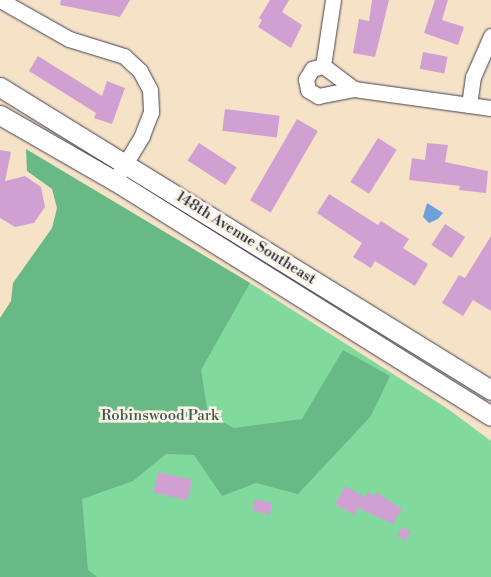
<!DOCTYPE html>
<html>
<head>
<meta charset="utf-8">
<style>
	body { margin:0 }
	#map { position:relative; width:491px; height:577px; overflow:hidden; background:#f6e2c7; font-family:"Libre Bodoni",serif }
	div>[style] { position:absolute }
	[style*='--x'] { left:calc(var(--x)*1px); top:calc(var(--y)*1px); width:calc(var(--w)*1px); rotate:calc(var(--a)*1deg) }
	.green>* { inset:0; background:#81d99e }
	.forest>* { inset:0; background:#68b985 }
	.water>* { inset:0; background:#6ca2d9 }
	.building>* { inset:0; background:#d1a0d3; transform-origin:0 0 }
	.roads { filter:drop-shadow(0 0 1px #423f50) drop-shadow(0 0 1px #423f50) }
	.minor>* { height:15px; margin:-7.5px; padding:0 7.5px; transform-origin:7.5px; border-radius:7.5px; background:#fff }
	.major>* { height:19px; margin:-9.5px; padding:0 9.5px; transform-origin:9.5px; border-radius:9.5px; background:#fff }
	span { translate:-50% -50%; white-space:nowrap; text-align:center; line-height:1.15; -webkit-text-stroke:5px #fcf5e5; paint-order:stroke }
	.street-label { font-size:15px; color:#22223b }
	.park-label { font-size:15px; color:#3e5959 }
</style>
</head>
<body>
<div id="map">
	<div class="green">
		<div style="clip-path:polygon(92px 189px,250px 283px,448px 409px,491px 441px,491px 577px,0 577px,0 329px)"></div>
	</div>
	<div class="forest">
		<div style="clip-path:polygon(26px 149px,250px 283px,201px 370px,208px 414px,234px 428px,302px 419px,343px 350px,390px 376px,371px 416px,298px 494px,256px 483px,222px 496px,194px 455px,166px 454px,133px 481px,82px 499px,88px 570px,97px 577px,0 577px,0 318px,11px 301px,13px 283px,52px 228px,57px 208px,52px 189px,27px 171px)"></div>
	</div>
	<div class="water">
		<div style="clip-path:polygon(427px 203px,443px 213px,438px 219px,429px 223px,423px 217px)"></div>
	</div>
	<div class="building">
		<div style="clip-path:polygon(61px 0,130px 0,120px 17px,60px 5px)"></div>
		<div style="clip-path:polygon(270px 0,289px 0,282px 12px,302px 25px,291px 48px,258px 27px,262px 20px,259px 18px)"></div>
		<div style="clip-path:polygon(372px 0,389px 0,375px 57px,353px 53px,359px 19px,369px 21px)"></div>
		<div style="clip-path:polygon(435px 0,448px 0,442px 20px,464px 27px,458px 45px,424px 33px)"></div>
		<div style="left:423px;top:52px;width:25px;height:17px;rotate:11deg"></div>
		<div style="clip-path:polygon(38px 56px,102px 96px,107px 81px,125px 88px,112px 124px,94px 118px,96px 113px,29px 71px)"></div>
		<div style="left:225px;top:109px;width:55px;height:22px;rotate:7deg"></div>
		<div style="left:297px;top:119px;width:24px;height:94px;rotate:30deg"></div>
		<div style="left:378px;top:138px;width:22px;height:52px;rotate:32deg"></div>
		<div style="left:199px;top:143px;width:45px;height:21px;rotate:33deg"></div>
		<div style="clip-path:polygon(427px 143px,448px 145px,445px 162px,488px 171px,486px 193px,459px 190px,460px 186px,409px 180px,412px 158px,425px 160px)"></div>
		<div style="clip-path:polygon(0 150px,11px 152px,5px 181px,25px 176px,41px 187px,45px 207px,34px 223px,15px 227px,0 218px)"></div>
		<div style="clip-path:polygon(329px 194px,378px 225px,381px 221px,409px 239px,403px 248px,428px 264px,415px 286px,375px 261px,371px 268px,353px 257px,362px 243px,317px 213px)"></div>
		<div style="left:445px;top:224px;width:24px;height:25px;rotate:33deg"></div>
		<div style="clip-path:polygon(491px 236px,491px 311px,473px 300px,463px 316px,442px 303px,459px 275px,465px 278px)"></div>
		<div style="left:158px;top:472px;width:35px;height:21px;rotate:13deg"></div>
		<div style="clip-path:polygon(345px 486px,365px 497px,368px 492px,374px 496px,376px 492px,402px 509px,393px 524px,358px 508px,354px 515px,335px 504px)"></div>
		<div style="left:255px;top:499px;width:18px;height:12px;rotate:13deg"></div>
		<div style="left:402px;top:527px;width:10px;height:10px;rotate:29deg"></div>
	</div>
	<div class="roads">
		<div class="minor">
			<div style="--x:0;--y:0;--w:79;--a:29.5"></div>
			<div style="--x:69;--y:39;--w:58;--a:17.2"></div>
			<div style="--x:124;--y:56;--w:22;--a:43"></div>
			<div style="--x:140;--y:71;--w:21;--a:62"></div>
			<div style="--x:150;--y:90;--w:22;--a:87"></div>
			<div style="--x:151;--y:112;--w:26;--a:111"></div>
			<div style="--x:142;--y:136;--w:42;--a:121.4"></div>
			<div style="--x:323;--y:66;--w:67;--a:-81.4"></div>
			<div style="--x:354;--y:89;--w:39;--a:-143"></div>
			<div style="--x:323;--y:66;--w:11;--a:165"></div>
			<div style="--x:312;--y:69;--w:12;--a:121"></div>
			<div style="--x:306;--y:79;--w:11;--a:80"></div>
			<div style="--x:308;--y:90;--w:12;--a:31"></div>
			<div style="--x:318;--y:96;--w:37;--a:-11"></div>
			<div style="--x:354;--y:89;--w:138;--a:7.9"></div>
			<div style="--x:469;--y:105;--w:28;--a:-82"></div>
			<div style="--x:473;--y:77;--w:45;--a:-66.3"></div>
		</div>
		<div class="major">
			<div style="--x:0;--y:87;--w:577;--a:31.68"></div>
			<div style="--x:0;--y:115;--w:133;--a:29.9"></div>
			<div style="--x:115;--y:181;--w:443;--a:32"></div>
		</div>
	</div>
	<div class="street-label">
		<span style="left:246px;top:238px;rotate:32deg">148th Avenue Southeast</span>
	</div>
	<div class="park-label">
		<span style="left:160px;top:416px">Robinswood Park</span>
	</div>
</div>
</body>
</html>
